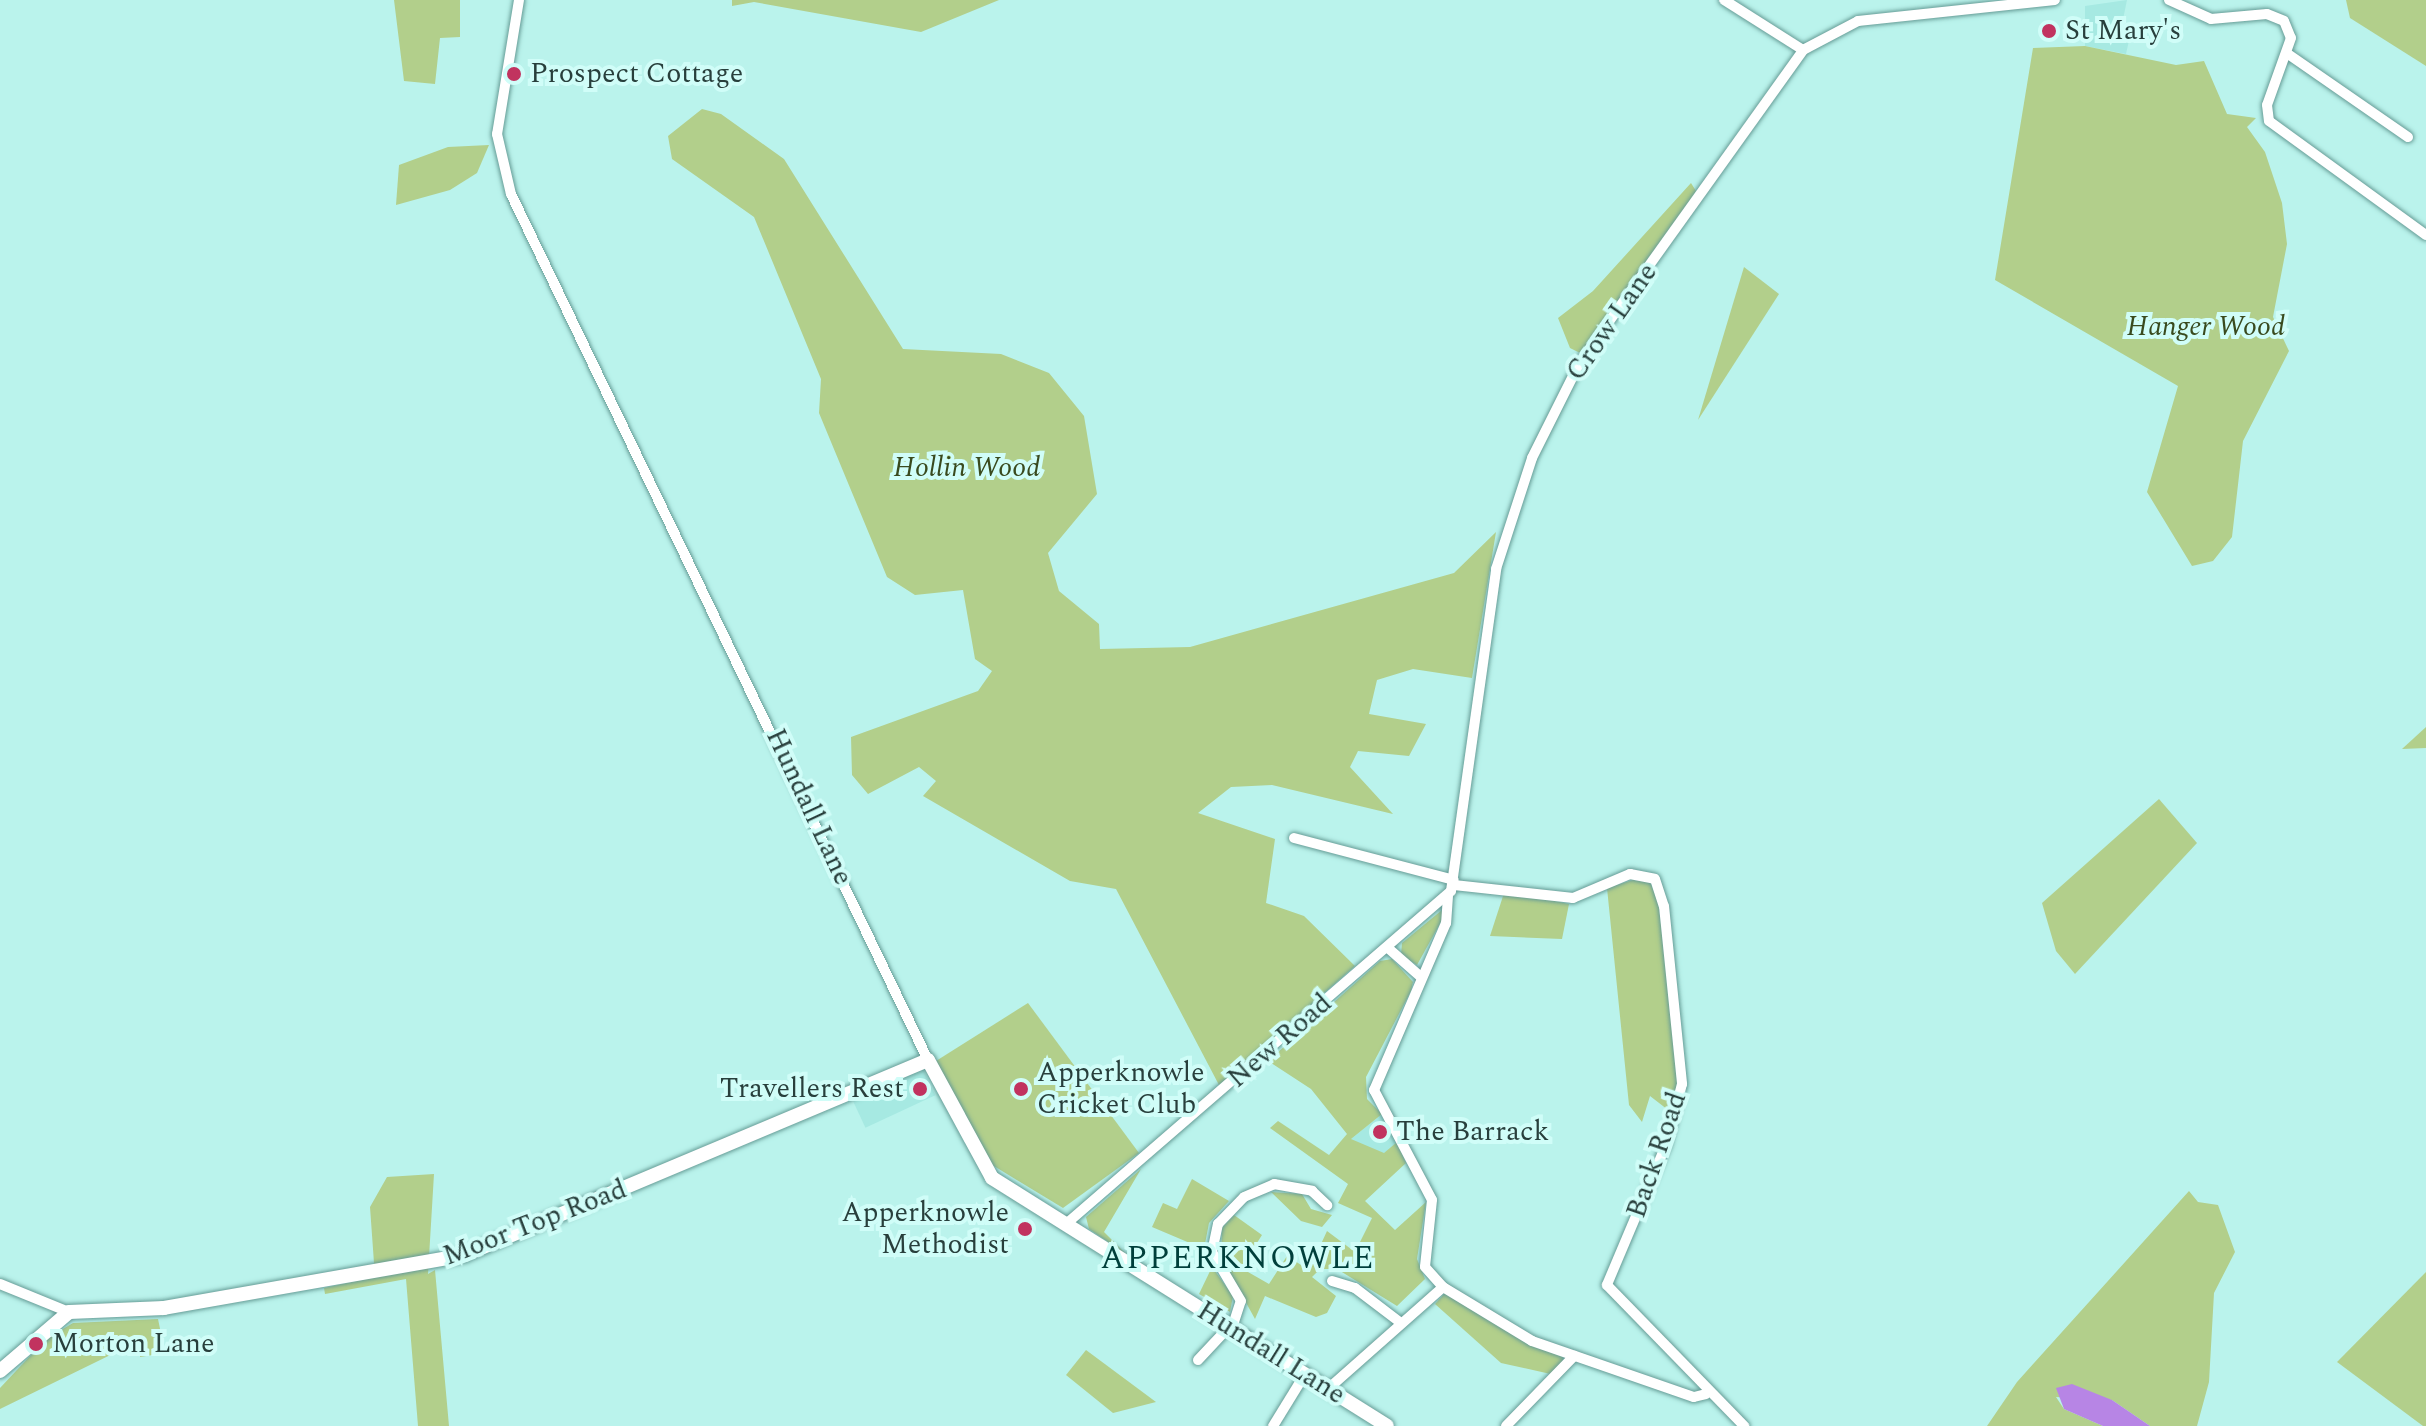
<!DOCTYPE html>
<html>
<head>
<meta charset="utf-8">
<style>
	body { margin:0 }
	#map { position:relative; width:2426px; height:1426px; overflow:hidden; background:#baf3ec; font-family:Spectral,serif }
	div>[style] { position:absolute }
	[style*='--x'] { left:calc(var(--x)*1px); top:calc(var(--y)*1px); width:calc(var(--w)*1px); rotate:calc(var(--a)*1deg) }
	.built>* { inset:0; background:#a6e9e2; transform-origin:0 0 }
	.green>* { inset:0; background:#b2cf8b }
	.water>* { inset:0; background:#b785e5 }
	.roads { filter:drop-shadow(0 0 2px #669c96) drop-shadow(0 0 2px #669c96) }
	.street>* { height:10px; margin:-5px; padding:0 5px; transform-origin:5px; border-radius:5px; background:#fff }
	.secondary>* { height:14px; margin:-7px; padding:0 7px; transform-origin:7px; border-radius:7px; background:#fff }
	.dots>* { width:22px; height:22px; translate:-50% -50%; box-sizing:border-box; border:4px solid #d0fdf8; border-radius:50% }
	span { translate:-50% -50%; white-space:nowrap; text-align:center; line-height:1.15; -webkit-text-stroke:8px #d0fdf8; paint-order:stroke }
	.poi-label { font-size:28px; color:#283f3c }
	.left { translate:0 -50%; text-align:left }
	.right { translate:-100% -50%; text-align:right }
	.street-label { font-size:28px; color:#283f3c }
	.park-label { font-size:28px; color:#394a1e; font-style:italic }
	.quarter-label { font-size:32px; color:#003f3b; letter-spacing:2px }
</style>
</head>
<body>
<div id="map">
	<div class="built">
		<div style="clip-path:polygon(2127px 0,2122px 24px,2132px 27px,2126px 54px,2085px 46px,2085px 6px)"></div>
		<div style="left:923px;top:1069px;width:29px;height:77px;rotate:65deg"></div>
		<div style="clip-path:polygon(1382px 1114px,1397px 1142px,1384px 1154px,1357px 1146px,1351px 1139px)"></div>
	</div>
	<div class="green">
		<div style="clip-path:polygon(394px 0,460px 0,460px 37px,440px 38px,435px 84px,404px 81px)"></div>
		<div style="clip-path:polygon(732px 0,999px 0,921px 32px,754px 2px,732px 6px)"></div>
		<div style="clip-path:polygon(2346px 0,2426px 0,2426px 66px,2350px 18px)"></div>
		<div style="clip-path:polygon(2085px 46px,2176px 65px,2204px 61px,2227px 114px,2256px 118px,2247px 127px,2265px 152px,2282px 203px,2287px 244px,2273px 317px,2289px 351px,2243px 441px,2232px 537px,2213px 561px,2192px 566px,2147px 492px,2178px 386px,1995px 280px,2033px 48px)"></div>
		<div style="clip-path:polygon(702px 109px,721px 114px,784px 159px,903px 349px,1001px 354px,1049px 373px,1084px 416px,1097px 494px,1048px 553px,1059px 591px,1099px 624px,1100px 649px,1190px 647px,1454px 573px,1496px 532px,1472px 678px,1413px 669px,1377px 680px,1369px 714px,1426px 724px,1409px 756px,1358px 751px,1350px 767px,1393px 814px,1272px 785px,1231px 787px,1198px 813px,1275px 839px,1266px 903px,1304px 916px,1355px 966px,1219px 1085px,1116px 889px,1070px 881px,923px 796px,936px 781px,919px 767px,868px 794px,852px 775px,851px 737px,978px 691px,992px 671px,975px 659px,963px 590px,915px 595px,887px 577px,819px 413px,821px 379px,754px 217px,672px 159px,668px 136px)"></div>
		<div style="clip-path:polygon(489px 145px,477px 173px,450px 190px,396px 205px,399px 165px,448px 147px)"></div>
		<div style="clip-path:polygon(1691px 183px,1696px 191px,1655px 258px,1582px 354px,1570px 348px,1558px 318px,1593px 291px)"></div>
		<div style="clip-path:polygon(1744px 267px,1779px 294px,1698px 420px)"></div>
		<div style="clip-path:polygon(2426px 727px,2426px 748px,2402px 749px)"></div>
		<div style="clip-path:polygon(2159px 799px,2197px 843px,2075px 974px,2056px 951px,2042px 903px)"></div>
		<div style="clip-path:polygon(1633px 880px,1650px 882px,1658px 900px,1679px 1071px,1672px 1113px,1650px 1096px,1642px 1122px,1629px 1105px,1607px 888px)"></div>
		<div style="clip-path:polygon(1505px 890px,1569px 904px,1562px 939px,1490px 936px)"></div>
		<div style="clip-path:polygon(1442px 910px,1442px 920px,1417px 965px,1401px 955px,1402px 943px)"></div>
		<div style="clip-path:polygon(1392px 959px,1413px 982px,1411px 991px,1366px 1077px,1367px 1099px,1382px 1114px,1351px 1139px,1384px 1153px,1397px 1142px,1406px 1163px,1365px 1201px,1395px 1230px,1426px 1202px,1417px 1259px,1425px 1279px,1397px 1306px,1337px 1269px,1320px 1269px,1312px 1277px,1336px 1296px,1327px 1313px,1316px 1317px,1265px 1296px,1255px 1319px,1221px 1257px,1222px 1228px,1234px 1215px,1262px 1235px,1241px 1268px,1269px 1284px,1287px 1256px,1309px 1270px,1327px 1231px,1355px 1252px,1372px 1218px,1338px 1203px,1348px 1184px,1270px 1128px,1278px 1121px,1329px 1155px,1347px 1134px,1311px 1089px,1268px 1061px,1380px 961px)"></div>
		<div style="clip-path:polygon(1028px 1003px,1139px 1153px,1063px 1208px,989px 1163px,936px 1061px)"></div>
		<div style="clip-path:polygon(1141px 1169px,1104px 1232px,1126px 1254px,1089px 1229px,1086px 1217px)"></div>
		<div style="clip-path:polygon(434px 1174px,428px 1274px,435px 1270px,449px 1426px,418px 1426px,406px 1279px,325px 1294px,324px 1288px,375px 1277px,370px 1207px,387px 1177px)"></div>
		<div style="clip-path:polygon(1192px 1179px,1229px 1201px,1209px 1223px,1204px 1249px,1152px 1227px,1163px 1203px,1177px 1209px)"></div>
		<div style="clip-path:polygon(2189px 1191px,2198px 1202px,2218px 1205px,2235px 1252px,2214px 1293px,2209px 1382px,2197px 1426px,2150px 1426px,2112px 1400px,2056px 1397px,2064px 1409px,2103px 1426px,1987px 1426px,2017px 1382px)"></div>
		<div style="clip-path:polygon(1271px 1192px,1302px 1194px,1311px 1209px,1332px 1215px,1322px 1227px,1301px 1221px)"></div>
		<div style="clip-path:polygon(1212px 1267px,1233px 1296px,1230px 1312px,1199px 1294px)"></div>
		<div style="clip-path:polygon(2426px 1272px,2426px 1426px,2423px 1426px,2337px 1362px)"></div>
		<div style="clip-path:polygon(1446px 1292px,1561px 1355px,1565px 1361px,1555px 1375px,1501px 1363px,1435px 1304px)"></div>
		<div style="clip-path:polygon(158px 1319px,165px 1353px,140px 1357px,139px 1341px,0 1409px,0 1388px,46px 1339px,73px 1323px)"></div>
		<div style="clip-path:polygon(1086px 1350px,1156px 1402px,1113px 1413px,1066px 1375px)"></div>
	</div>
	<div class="water">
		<div style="clip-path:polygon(2072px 1384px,2112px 1400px,2150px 1426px,2103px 1426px,2064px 1409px,2056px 1388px)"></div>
	</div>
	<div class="roads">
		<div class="street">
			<div style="--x:519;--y:0;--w:136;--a:99.3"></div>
			<div style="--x:497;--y:134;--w:62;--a:76.9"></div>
			<div style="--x:511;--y:194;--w:961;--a:64.29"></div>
			<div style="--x:1724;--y:0;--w:93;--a:32.3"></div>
			<div style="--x:2169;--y:0;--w:46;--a:24.3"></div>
			<div style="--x:2211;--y:19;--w:56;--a:-5.1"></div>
			<div style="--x:2267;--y:14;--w:18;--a:22"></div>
			<div style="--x:2284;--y:21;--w:18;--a:68"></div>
			<div style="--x:2291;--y:38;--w:71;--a:109.7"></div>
			<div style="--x:2267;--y:105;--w:16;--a:83"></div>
			<div style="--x:2269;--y:121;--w:194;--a:36"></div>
			<div style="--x:2288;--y:54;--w:146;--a:34.7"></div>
			<div style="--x:1294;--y:838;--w:165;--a:14.7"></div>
			<div style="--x:1454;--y:885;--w:120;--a:6.2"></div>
			<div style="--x:1573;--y:898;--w:62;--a:-22.8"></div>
			<div style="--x:1630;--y:874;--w:25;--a:11"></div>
			<div style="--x:1655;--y:879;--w:28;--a:72"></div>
			<div style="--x:1664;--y:906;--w:179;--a:84.2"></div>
			<div style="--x:1682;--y:1084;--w:63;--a:104.7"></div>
			<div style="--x:1666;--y:1145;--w:152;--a:112.9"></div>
			<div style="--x:1607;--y:1285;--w:197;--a:45.8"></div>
			<div style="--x:1448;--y:896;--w:27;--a:94"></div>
			<div style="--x:1446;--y:923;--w:182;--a:113.3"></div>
			<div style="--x:1374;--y:1090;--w:124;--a:62.2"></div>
			<div style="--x:1432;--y:1200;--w:67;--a:96"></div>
			<div style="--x:1425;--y:1267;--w:27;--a:48"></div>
			<div style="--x:1443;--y:1287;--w:104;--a:31.2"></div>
			<div style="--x:1532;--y:1341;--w:171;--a:19.1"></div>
			<div style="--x:1694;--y:1397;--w:12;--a:-14"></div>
			<div style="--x:1388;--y:948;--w:45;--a:41.4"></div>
			<div style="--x:1066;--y:1224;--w:509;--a:-40.86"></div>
			<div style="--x:1451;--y:891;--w:325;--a:-82"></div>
			<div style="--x:1496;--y:569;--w:117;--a:-72"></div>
			<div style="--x:1532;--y:458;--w:107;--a:-63.4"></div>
			<div style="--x:1580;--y:362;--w:384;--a:-54.4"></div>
			<div style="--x:1803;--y:50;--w:62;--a:-27.8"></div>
			<div style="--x:1858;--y:21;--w:198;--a:-6.1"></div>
			<div style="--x:1332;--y:1281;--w:24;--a:17"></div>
			<div style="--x:1355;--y:1288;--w:58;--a:37.3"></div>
			<div style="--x:0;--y:1284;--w:74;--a:22.1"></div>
			<div style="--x:1232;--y:1328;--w:28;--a:-72"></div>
			<div style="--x:1241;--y:1301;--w:57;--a:-120.6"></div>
			<div style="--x:1212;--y:1252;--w:29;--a:-78"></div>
			<div style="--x:1218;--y:1224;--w:37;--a:-46"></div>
			<div style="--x:1244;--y:1197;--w:33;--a:-23"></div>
			<div style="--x:1274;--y:1184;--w:39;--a:10"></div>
			<div style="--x:1312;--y:1191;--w:21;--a:43"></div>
			<div style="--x:1198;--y:1360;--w:45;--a:-46.8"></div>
			<div style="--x:1329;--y:1388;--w:152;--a:-41.5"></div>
			<div style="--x:1273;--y:1426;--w:61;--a:-58.4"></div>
			<div style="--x:1506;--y:1426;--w:98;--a:-45.8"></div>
		</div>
		<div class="secondary">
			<div style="--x:0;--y:1371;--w:91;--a:-40.5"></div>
			<div style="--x:69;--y:1312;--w:95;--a:-2.4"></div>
			<div style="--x:164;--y:1308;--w:305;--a:-10"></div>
			<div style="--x:464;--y:1255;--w:503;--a:-22.8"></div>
			<div style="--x:928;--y:1060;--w:134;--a:61.5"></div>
			<div style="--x:992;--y:1178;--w:466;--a:32.1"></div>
		</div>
	</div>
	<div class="dots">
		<div style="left:2049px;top:31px;background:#c1335f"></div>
		<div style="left:514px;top:74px;background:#c1335f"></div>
		<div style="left:920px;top:1089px;background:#c1335f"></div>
		<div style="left:1021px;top:1089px;background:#c1335f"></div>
		<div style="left:1380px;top:1132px;background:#c1335f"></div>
		<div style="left:1025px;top:1229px;background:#c1335f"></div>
		<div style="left:36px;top:1344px;background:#c1335f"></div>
	</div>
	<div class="poi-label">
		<span class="left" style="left:2065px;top:31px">St Mary's</span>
		<span class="left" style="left:530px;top:74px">Prospect Cottage</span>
		<span class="left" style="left:1037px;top:1089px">Apperknowle<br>Cricket Club</span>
		<span class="right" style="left:904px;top:1089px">Travellers Rest</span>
		<span class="left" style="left:1396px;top:1132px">The Barrack</span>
		<span class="right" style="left:1009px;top:1229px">Apperknowle<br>Methodist</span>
		<span class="left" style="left:52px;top:1344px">Morton Lane</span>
	</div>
	<div class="street-label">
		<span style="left:1612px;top:322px;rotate:-55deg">Crow Lane</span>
		<span style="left:809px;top:807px;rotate:65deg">Hundall Lane</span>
		<span style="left:1280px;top:1041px;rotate:-41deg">New Road</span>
		<span style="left:1657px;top:1155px;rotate:-71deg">Back Road</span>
		<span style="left:535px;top:1223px;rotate:-21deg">Moor Top Road</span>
		<span style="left:1271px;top:1353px;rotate:32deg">Hundall Lane</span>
	</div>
	<div class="park-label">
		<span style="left:2206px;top:327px">Hanger Wood</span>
		<span style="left:967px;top:468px">Hollin Wood</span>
	</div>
	<div class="quarter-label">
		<span style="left:1238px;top:1259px">APPERKNOWLE</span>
	</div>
</div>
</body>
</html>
